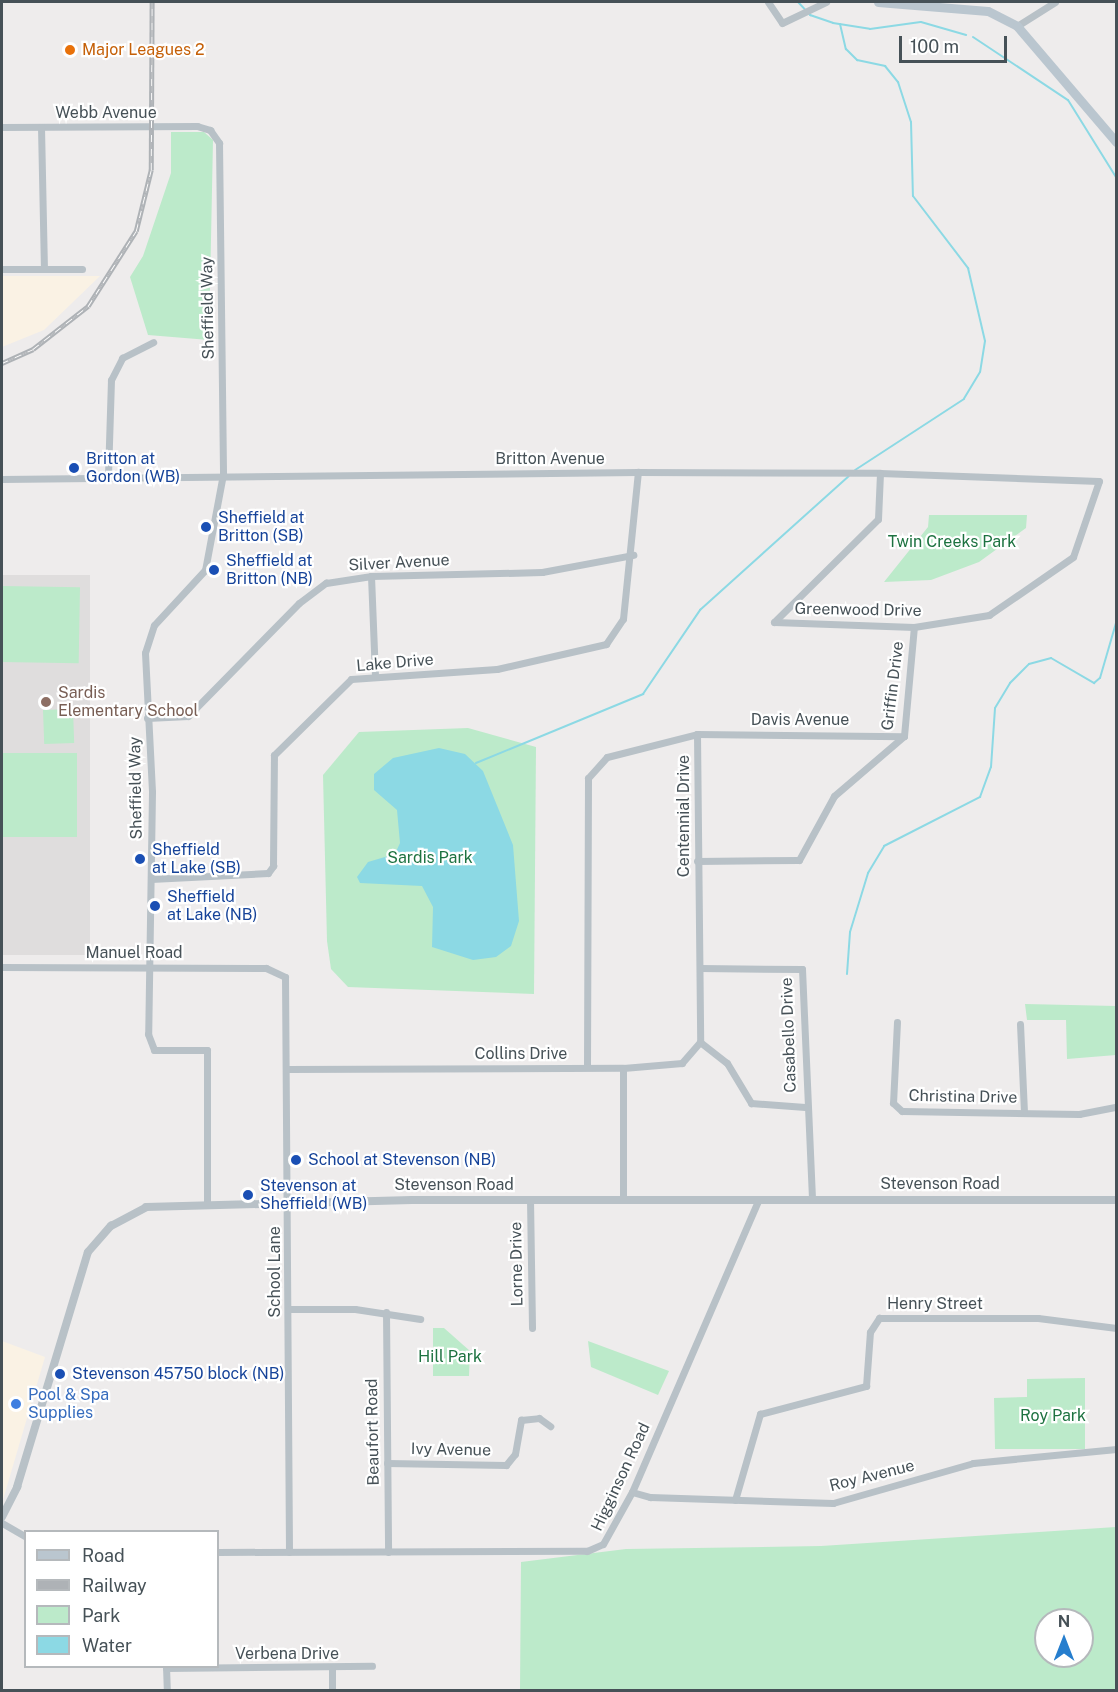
<!DOCTYPE html>
<html>
<head>
<meta charset="utf-8">
<style>
	body { margin:0 }
	#map { position:relative; width:1118px; height:1692px; overflow:hidden; background:#eeecec; font-family:"Public Sans",sans-serif }
	div>[style] { position:absolute }
	[style*='--x'] { left:calc(var(--x)*1px); top:calc(var(--y)*1px); width:calc(var(--w)*1px); rotate:calc(var(--a)*1deg) }
	.commercial>* { inset:0; background:#faf2e4 }
	.education>* { inset:0; background:#dfdddd; transform-origin:0 0 }
	.green>* { inset:0; background:#bceaca; transform-origin:0 0 }
	.water>* { inset:0; background:#8cd9e4 }
	.stream>* { height:2px; margin:-1px; padding:0 1px; transform-origin:1px; border-radius:1px; background:#8cd9e4 }
	.minor>* { height:7px; margin:-3.5px; padding:0 3.5px; transform-origin:3.5px; border-radius:3.5px; background:#b8c1c7 }
	.tertiary>* { height:8px; margin:-4px; padding:0 4px; transform-origin:4px; border-radius:4px; background:#b8c1c7 }
	.secondary>* { height:9px; margin:-4.5px; padding:0 4.5px; transform-origin:4.5px; border-radius:4.5px; background:#bac6cf }
	.rail>* { height:4.5px; margin-top:-2.25px; transform-origin:0; background:repeating-linear-gradient(90deg,#fff 0 7px,#aeb2b6 0 14px); box-sizing:border-box; border-block:2px solid #aeb2b6 }
	.dots>* { width:16px; height:16px; translate:-50% -50%; box-sizing:border-box; border:3px solid #fff; border-radius:50% }
	span { translate:-50% -50%; white-space:nowrap; text-align:center; line-height:1.15; -webkit-text-stroke:4.5px #fff; paint-order:stroke }
	.food-label { font-size:16px; color:#c56008 }
	.left { translate:0 -50%; text-align:left }
	.street-label { font-size:16px; color:#465157 }
	.transit-label { font-size:16px; color:#164399 }
	.park-label { font-size:16px; color:#1d7240 }
	.education-label { font-size:16px; color:#785e54 }
	.shop-label { font-size:16px; color:#366cbe }
	.frame { position:absolute; inset:0; border:3px solid #465157; pointer-events:none }
	.legend { position:absolute; left:24px; top:1530px; width:195px; height:138px; box-sizing:border-box; background:#fff; border:2px solid #b5b9bc; margin:0; padding:8px 10px; list-style:none; font-size:18px; color:#465157 }
	.legend li { display:flex; align-items:center; gap:12px; height:30px }
	.legend b { width:30px; border:2px solid #b5b9bc }
	.north { position:absolute; left:1034px; top:1608px; width:60px; height:60px; box-sizing:border-box; background:#fff; border:2px solid #b5b9bc; border-radius:50%; rotate:0deg; font-size:16px; font-weight:700; line-height:24px; text-align:center; color:#465157 }
	.north::after { content:''; display:block; margin:auto; width:21px; height:27px; background:#267ece; clip-path:polygon(50% 0,100% 100%,50% 72%,0 100%) }
	.scale { position:absolute; left:899px; top:36px; width:108px; height:27px; box-sizing:border-box; border:3px solid #465157; border-top:0; padding-left:8px; font-size:18px; line-height:21px; white-space:nowrap; color:#465157; -webkit-text-stroke:4px #fff; paint-order:stroke }
</style>
</head>
<body>
<div id="map">
	<div class="commercial">
		<div style="clip-path:polygon(2px 276px,100px 276px,44px 330px,2px 347px)"></div>
		<div style="clip-path:polygon(2px 1341px,45px 1357px,2px 1503px)"></div>
	</div>
	<div class="education">
		<div style="left:2px;top:575px;width:88px;height:380px"></div>
	</div>
	<div class="green">
		<div style="clip-path:polygon(171px 132px,204px 132px,213px 140px,209px 340px,148px 335px,130px 277px,143px 256px,171px 173px)"></div>
		<div style="clip-path:polygon(929px 515px,1027px 515px,1026px 528px,979px 562px,931px 580px,884px 582px,928px 527px)"></div>
		<div style="left:2px;top:586px;width:78px;height:76px;rotate:1deg"></div>
		<div style="left:73px;top:709px;width:34px;height:30px;rotate:88deg"></div>
		<div style="clip-path:polygon(468px 728px,536px 747px,534px 994px,348px 987px,331px 969px,327px 941px,323px 775px,359px 732px)"></div>
		<div style="left:2px;top:753px;width:75px;height:84px"></div>
		<div style="clip-path:polygon(1025px 1004px,1116px 1006px,1116px 1055px,1067px 1059px,1066px 1020px,1027px 1020px)"></div>
		<div style="clip-path:polygon(433px 1328px,444px 1328px,470px 1351px,469px 1376px,433px 1376px)"></div>
		<div style="clip-path:polygon(588px 1341px,669px 1371px,658px 1395px,591px 1367px)"></div>
		<div style="clip-path:polygon(1085px 1378px,1085px 1449px,995px 1449px,994px 1398px,1027px 1397px,1027px 1379px)"></div>
		<div style="clip-path:polygon(evenodd,1116px 1527px,1116px 1690px,520px 1690px,521px 1562px,626px 1549px,821px 1546px,1116px 1527px,1046px 1620px,1082px 1620px,1082px 1656px,1046px 1656px,1046px 1620px)"></div>
	</div>
	<div class="water">
		<div style="clip-path:polygon(439px 748px,465px 754px,483px 771px,513px 845px,519px 921px,511px 946px,496px 957px,473px 960px,432px 947px,433px 907px,422px 886px,360px 883px,357px 877px,368px 862px,395px 854px,400px 843px,397px 810px,374px 790px,374px 774px,393px 758px)"></div>
	</div>
	<div class="stream">
		<div style="--x:798;--y:2;--w:18;--a:47"></div>
		<div style="--x:810;--y:15;--w:24;--a:19"></div>
		<div style="--x:833;--y:23;--w:37;--a:9"></div>
		<div style="--x:870;--y:29;--w:51;--a:-7.8"></div>
		<div style="--x:921;--y:22;--w:47;--a:16.1"></div>
		<div style="--x:840;--y:24;--w:26;--a:77"></div>
		<div style="--x:846;--y:49;--w:16;--a:45"></div>
		<div style="--x:857;--y:60;--w:29;--a:12"></div>
		<div style="--x:885;--y:66;--w:21;--a:51"></div>
		<div style="--x:898;--y:82;--w:42;--a:72"></div>
		<div style="--x:911;--y:122;--w:74;--a:88.5"></div>
		<div style="--x:913;--y:196;--w:91;--a:52.6"></div>
		<div style="--x:968;--y:268;--w:75;--a:76.9"></div>
		<div style="--x:985;--y:341;--w:31;--a:99"></div>
		<div style="--x:980;--y:372;--w:31;--a:121"></div>
		<div style="--x:964;--y:399;--w:130;--a:146.9"></div>
		<div style="--x:973;--y:37;--w:114;--a:33.6"></div>
		<div style="--x:1068;--y:100;--w:91;--a:58.1"></div>
		<div style="--x:476;--y:763;--w:181;--a:-22.4"></div>
		<div style="--x:643;--y:694;--w:102;--a:-55.8"></div>
		<div style="--x:700;--y:610;--w:200;--a:-42"></div>
		<div style="--x:847;--y:974;--w:42;--a:-85.9"></div>
		<div style="--x:850;--y:932;--w:62;--a:-73"></div>
		<div style="--x:868;--y:873;--w:31;--a:-59"></div>
		<div style="--x:884;--y:846;--w:108;--a:-27"></div>
		<div style="--x:980;--y:797;--w:32;--a:-70"></div>
		<div style="--x:991;--y:767;--w:59;--a:-86.1"></div>
		<div style="--x:995;--y:708;--w:29;--a:-59"></div>
		<div style="--x:1010;--y:683;--w:27;--a:-45"></div>
		<div style="--x:1029;--y:664;--w:23;--a:-15"></div>
		<div style="--x:1051;--y:658;--w:50;--a:30.2"></div>
		<div style="--x:1094;--y:683;--w:8;--a:-40"></div>
		<div style="--x:1100;--y:678;--w:57;--a:-73.8"></div>
	</div>
	<div class="minor">
		<div style="--x:768;--y:2;--w:25;--a:56"></div>
		<div style="--x:782;--y:23;--w:49;--a:-25.5"></div>
		<div style="--x:1017;--y:26;--w:45;--a:-32.3"></div>
		<div style="--x:2;--y:127;--w:195;--a:-0.3"></div>
		<div style="--x:197;--y:126;--w:14;--a:17"></div>
		<div style="--x:210;--y:130;--w:16;--a:55"></div>
		<div style="--x:219;--y:143;--w:331;--a:89.3"></div>
		<div style="--x:223;--y:474;--w:98;--a:100.6"></div>
		<div style="--x:205;--y:570;--w:75;--a:132.8"></div>
		<div style="--x:154;--y:625;--w:29;--a:108"></div>
		<div style="--x:145;--y:653;--w:139;--a:87.1"></div>
		<div style="--x:152;--y:792;--w:242;--a:90.9"></div>
		<div style="--x:148;--y:1034;--w:17;--a:69"></div>
		<div style="--x:154;--y:1050;--w:53;--a:0"></div>
		<div style="--x:207;--y:1050;--w:153;--a:90"></div>
		<div style="--x:41;--y:127;--w:142;--a:88.8"></div>
		<div style="--x:2;--y:269;--w:80;--a:0"></div>
		<div style="--x:108;--y:475;--w:95;--a:-88.2"></div>
		<div style="--x:111;--y:380;--w:25;--a:-63"></div>
		<div style="--x:122;--y:358;--w:35;--a:-27"></div>
		<div style="--x:2;--y:479;--w:636;--a:-0.63"></div>
		<div style="--x:638;--y:472;--w:242;--a:0.2"></div>
		<div style="--x:880;--y:473;--w:219;--a:2.1"></div>
		<div style="--x:1099;--y:481;--w:80;--a:108.9"></div>
		<div style="--x:1073;--y:557;--w:102;--a:145.4"></div>
		<div style="--x:989;--y:615;--w:76;--a:170.9"></div>
		<div style="--x:914;--y:627;--w:140;--a:-178"></div>
		<div style="--x:774;--y:622;--w:146;--a:-44.7"></div>
		<div style="--x:878;--y:519;--w:46;--a:-87.5"></div>
		<div style="--x:371;--y:576;--w:99;--a:87.7"></div>
		<div style="--x:147;--y:718;--w:41;--a:-2.8"></div>
		<div style="--x:188;--y:716;--w:158;--a:-45.5"></div>
		<div style="--x:299;--y:603;--w:34;--a:-37"></div>
		<div style="--x:326;--y:583;--w:46;--a:-8.8"></div>
		<div style="--x:371;--y:576;--w:171;--a:-1.3"></div>
		<div style="--x:542;--y:572;--w:93;--a:-10.6"></div>
		<div style="--x:697;--y:734;--w:207;--a:0.6"></div>
		<div style="--x:697;--y:861;--w:102;--a:-0.6"></div>
		<div style="--x:799;--y:860;--w:73;--a:-61.3"></div>
		<div style="--x:834;--y:796;--w:92;--a:-40.6"></div>
		<div style="--x:904;--y:736;--w:109;--a:-84.8"></div>
		<div style="--x:151;--y:879;--w:117;--a:-2.9"></div>
		<div style="--x:268;--y:873;--w:9;--a:-54"></div>
		<div style="--x:273;--y:866;--w:111;--a:-89.5"></div>
		<div style="--x:274;--y:755;--w:108;--a:-44.6"></div>
		<div style="--x:351;--y:679;--w:146;--a:-3.9"></div>
		<div style="--x:497;--y:669;--w:112;--a:-12.9"></div>
		<div style="--x:606;--y:644;--w:30;--a:-56"></div>
		<div style="--x:623;--y:619;--w:148;--a:-84.2"></div>
		<div style="--x:2;--y:967;--w:264;--a:0.2"></div>
		<div style="--x:266;--y:968;--w:21;--a:25"></div>
		<div style="--x:285;--y:977;--w:575;--a:89.6"></div>
		<div style="--x:700;--y:968;--w:102;--a:0.6"></div>
		<div style="--x:802;--y:969;--w:230;--a:87.5"></div>
		<div style="--x:897;--y:1022;--w:81;--a:92.8"></div>
		<div style="--x:893;--y:1103;--w:12;--a:42"></div>
		<div style="--x:902;--y:1111;--w:177;--a:1"></div>
		<div style="--x:1079;--y:1114;--w:38;--a:-11"></div>
		<div style="--x:1020;--y:1024;--w:87;--a:87.4"></div>
		<div style="--x:700;--y:1042;--w:34;--a:38"></div>
		<div style="--x:727;--y:1063;--w:47;--a:59"></div>
		<div style="--x:751;--y:1103;--w:54;--a:4.2"></div>
		<div style="--x:587;--y:1067;--w:289;--a:-89.8"></div>
		<div style="--x:588;--y:778;--w:28;--a:-48"></div>
		<div style="--x:607;--y:757;--w:93;--a:-14.3"></div>
		<div style="--x:697;--y:734;--w:308;--a:89.4"></div>
		<div style="--x:700;--y:1042;--w:28;--a:131"></div>
		<div style="--x:682;--y:1063;--w:59;--a:175.2"></div>
		<div style="--x:288;--y:1069;--w:335;--a:-0.2"></div>
		<div style="--x:623;--y:1068;--w:131;--a:90"></div>
		<div style="--x:530;--y:1199;--w:129;--a:89.1"></div>
		<div style="--x:289;--y:1309;--w:66;--a:0"></div>
		<div style="--x:355;--y:1309;--w:66;--a:8.7"></div>
		<div style="--x:386;--y:1312;--w:240;--a:89.5"></div>
		<div style="--x:387;--y:1463;--w:119;--a:1"></div>
		<div style="--x:506;--y:1465;--w:14;--a:-51"></div>
		<div style="--x:515;--y:1454;--w:35;--a:-80"></div>
		<div style="--x:521;--y:1420;--w:18;--a:-6"></div>
		<div style="--x:539;--y:1418;--w:14;--a:36"></div>
		<div style="--x:632;--y:1492;--w:19;--a:16"></div>
		<div style="--x:650;--y:1497;--w:183;--a:1.9"></div>
		<div style="--x:833;--y:1503;--w:146;--a:-15.9"></div>
		<div style="--x:973;--y:1463;--w:144;--a:-5.6"></div>
		<div style="--x:735;--y:1500;--w:90;--a:-73.8"></div>
		<div style="--x:760;--y:1414;--w:110;--a:-14.8"></div>
		<div style="--x:866;--y:1386;--w:54;--a:-85.8"></div>
		<div style="--x:870;--y:1332;--w:17;--a:-57"></div>
		<div style="--x:879;--y:1318;--w:159;--a:0"></div>
		<div style="--x:1038;--y:1318;--w:79;--a:7.3"></div>
		<div style="--x:2;--y:1523;--w:28;--a:30"></div>
		<div style="--x:218;--y:1552;--w:369;--a:-0.2"></div>
		<div style="--x:587;--y:1551;--w:17;--a:-24"></div>
		<div style="--x:603;--y:1544;--w:60;--a:-60.9"></div>
		<div style="--x:632;--y:1492;--w:319;--a:-66.6"></div>
		<div style="--x:166;--y:1666;--w:24;--a:88"></div>
		<div style="--x:166;--y:1668;--w:206;--a:-0.6"></div>
		<div style="--x:332;--y:1669;--w:21;--a:90"></div>
	</div>
	<div class="tertiary">
		<div style="--x:2;--y:1517;--w:34;--a:-63"></div>
		<div style="--x:17;--y:1487;--w:245;--a:-73.2"></div>
		<div style="--x:88;--y:1252;--w:35;--a:-49"></div>
		<div style="--x:111;--y:1226;--w:40;--a:-28"></div>
		<div style="--x:146;--y:1207;--w:266;--a:-1.5"></div>
		<div style="--x:412;--y:1200;--w:704;--a:0"></div>
	</div>
	<div class="secondary">
		<div style="--x:878;--y:2;--w:110;--a:4.7"></div>
		<div style="--x:988;--y:11;--w:33;--a:27"></div>
		<div style="--x:1017;--y:26;--w:153;--a:49.5"></div>
	</div>
	<div class="rail">
		<div style="--x:2;--y:363;--w:34;--a:-24"></div>
		<div style="--x:33;--y:349;--w:70;--a:-38"></div>
		<div style="--x:88;--y:306;--w:89;--a:-57.4"></div>
		<div style="--x:136;--y:231;--w:63;--a:-76.2"></div>
		<div style="--x:151;--y:170;--w:168;--a:-89.7"></div>
	</div>
	<div class="dots">
		<div style="left:70px;top:50px;background:#e8710a"></div>
		<div style="left:74px;top:468px;background:#1a4fb4"></div>
		<div style="left:206px;top:527px;background:#1a4fb4"></div>
		<div style="left:214px;top:570px;background:#1a4fb4"></div>
		<div style="left:46px;top:702px;background:#8d6e63"></div>
		<div style="left:140px;top:859px;background:#1a4fb4"></div>
		<div style="left:155px;top:906px;background:#1a4fb4"></div>
		<div style="left:296px;top:1160px;background:#1a4fb4"></div>
		<div style="left:248px;top:1195px;background:#1a4fb4"></div>
		<div style="left:60px;top:1374px;background:#1a4fb4"></div>
		<div style="left:16px;top:1404px;background:#3f7fe0"></div>
	</div>
	<div class="food-label">
		<span class="left" style="left:82px;top:50px">Major Leagues 2</span>
	</div>
	<div class="street-label">
		<span style="left:106px;top:113px">Webb Avenue</span>
		<span style="left:208px;top:308px;rotate:-91deg">Sheffield Way</span>
		<span style="left:550px;top:459px">Britton Avenue</span>
		<span style="left:399px;top:563px;rotate:-3deg">Silver Avenue</span>
		<span style="left:858px;top:610px;rotate:1deg">Greenwood Drive</span>
		<span style="left:395px;top:663px;rotate:-5deg">Lake Drive</span>
		<span style="left:893px;top:686px;rotate:-83deg">Griffin Drive</span>
		<span style="left:800px;top:720px">Davis Avenue</span>
		<span style="left:136px;top:788px;rotate:-91deg">Sheffield Way</span>
		<span style="left:684px;top:816px;rotate:-90deg">Centennial Drive</span>
		<span style="left:134px;top:953px">Manuel Road</span>
		<span style="left:789px;top:1035px;rotate:-92deg">Casabello Drive</span>
		<span style="left:521px;top:1054px">Collins Drive</span>
		<span style="left:963px;top:1097px;rotate:1deg">Christina Drive</span>
		<span style="left:940px;top:1184px">Stevenson Road</span>
		<span style="left:454px;top:1185px">Stevenson Road</span>
		<span style="left:517px;top:1264px;rotate:-91deg">Lorne Drive</span>
		<span style="left:275px;top:1272px;rotate:-90deg">School Lane</span>
		<span style="left:935px;top:1304px">Henry Street</span>
		<span style="left:373px;top:1432px;rotate:-91deg">Beaufort Road</span>
		<span style="left:451px;top:1450px;rotate:1deg">Ivy Avenue</span>
		<span style="left:872px;top:1476px;rotate:-14deg">Roy Avenue</span>
		<span style="left:621px;top:1477px;rotate:-65deg">Higginson Road</span>
		<span style="left:287px;top:1654px">Verbena Drive</span>
	</div>
	<div class="transit-label">
		<span class="left" style="left:86px;top:468px">Britton at<br>Gordon (WB)</span>
		<span class="left" style="left:218px;top:527px">Sheffield at<br>Britton (SB)</span>
		<span class="left" style="left:226px;top:570px">Sheffield at<br>Britton (NB)</span>
		<span class="left" style="left:152px;top:859px">Sheffield<br>at Lake (SB)</span>
		<span class="left" style="left:167px;top:906px">Sheffield<br>at Lake (NB)</span>
		<span class="left" style="left:308px;top:1160px">School at Stevenson (NB)</span>
		<span class="left" style="left:260px;top:1195px">Stevenson at<br>Sheffield (WB)</span>
		<span class="left" style="left:72px;top:1374px">Stevenson 45750 block (NB)</span>
	</div>
	<div class="park-label">
		<span style="left:952px;top:542px">Twin Creeks Park</span>
		<span style="left:430px;top:858px">Sardis Park</span>
		<span style="left:450px;top:1357px">Hill Park</span>
		<span style="left:1053px;top:1416px">Roy Park</span>
	</div>
	<div class="education-label">
		<span class="left" style="left:58px;top:702px">Sardis<br>Elementary School</span>
	</div>
	<div class="shop-label">
		<span class="left" style="left:28px;top:1404px">Pool &amp; Spa<br>Supplies</span>
	</div>
	<div class="frame"></div>
	<ul class="legend">
	<li><b style="height:8px;background:#bac6cf"></b>Road</li>
	<li><b style="height:8px;background:#aeb2b6"></b>Railway</li>
	<li><b style="height:16px;background:#bceaca"></b>Park</li>
	<li><b style="height:16px;background:#8cd9e4"></b>Water</li>
	</ul>
	<div class="north">N</div>
	<div class="scale">100 m</div>
</div>
</body>
</html>
